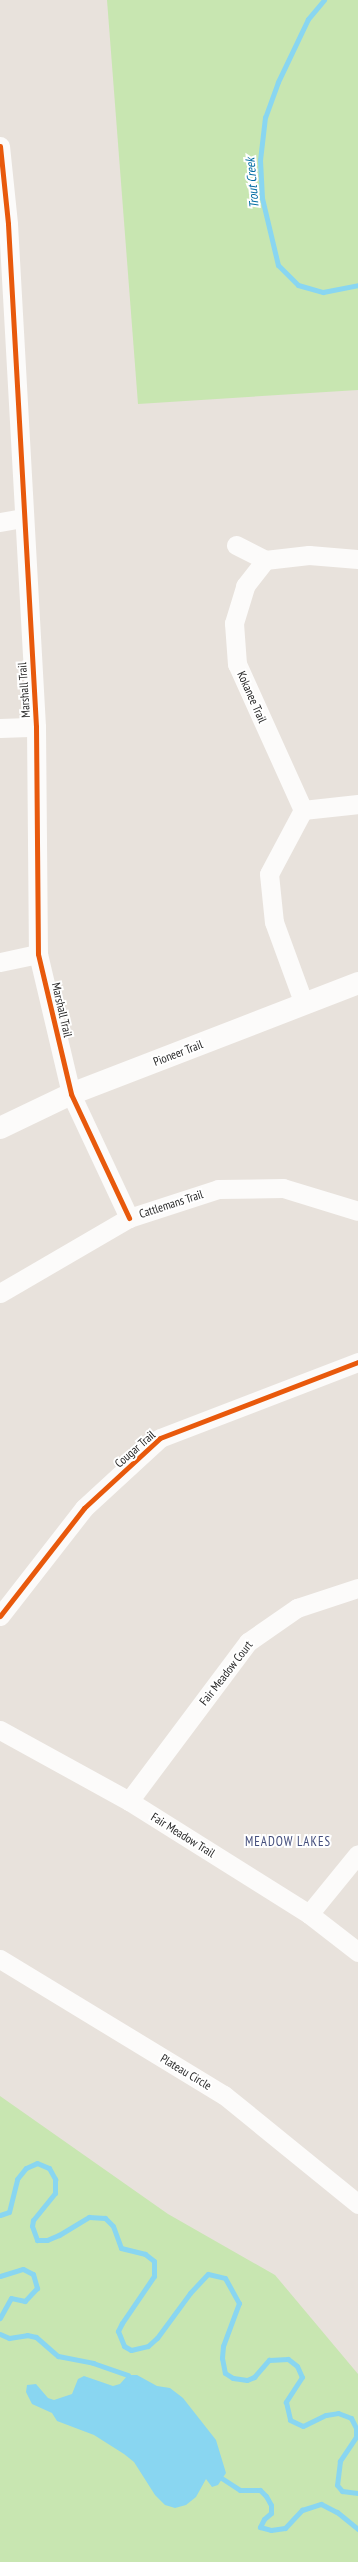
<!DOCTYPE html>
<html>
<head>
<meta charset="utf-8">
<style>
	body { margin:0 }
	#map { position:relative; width:358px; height:2562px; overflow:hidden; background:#e8e2dc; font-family:"PT Sans Narrow",sans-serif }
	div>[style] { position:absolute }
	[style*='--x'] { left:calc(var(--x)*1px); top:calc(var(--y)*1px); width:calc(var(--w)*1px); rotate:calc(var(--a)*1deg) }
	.green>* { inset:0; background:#c8e6b1 }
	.water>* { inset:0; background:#89d6f1 }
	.stream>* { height:5px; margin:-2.5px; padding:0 2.5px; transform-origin:2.5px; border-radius:2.5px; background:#89d6f1 }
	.minor>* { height:19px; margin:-9.5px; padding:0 9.5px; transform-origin:9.5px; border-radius:9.5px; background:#fcfbfa }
	.secondary>* { height:22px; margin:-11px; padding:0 11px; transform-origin:11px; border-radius:11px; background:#fcfbfa }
	.cycleway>* { height:5px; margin:-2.5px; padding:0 2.5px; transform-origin:2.5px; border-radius:2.5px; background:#e8590c }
	span { translate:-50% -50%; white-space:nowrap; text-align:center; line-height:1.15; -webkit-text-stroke:4px #fff; paint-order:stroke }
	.street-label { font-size:12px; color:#282828 }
	.water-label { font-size:13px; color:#016ca3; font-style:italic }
	.neighbourhood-label { font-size:13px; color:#454f7d; letter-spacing:1px }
</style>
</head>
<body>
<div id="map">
	<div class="green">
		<div style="clip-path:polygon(107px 0,358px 0,358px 390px,138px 404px)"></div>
		<div style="clip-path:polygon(0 2096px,168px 2214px,275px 2275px,358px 2374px,358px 2562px,0 2562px)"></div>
	</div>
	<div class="water">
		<div style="clip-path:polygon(128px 2375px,137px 2375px,157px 2386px,170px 2388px,183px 2398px,216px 2440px,226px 2473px,218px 2485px,212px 2487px,206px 2479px,196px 2497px,186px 2505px,175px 2508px,165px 2505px,155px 2495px,134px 2462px,124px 2454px,94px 2435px,57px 2421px,52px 2413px,32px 2404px,26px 2392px,27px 2385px,36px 2384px,48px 2398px,54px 2400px,72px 2394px,78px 2379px,84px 2376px,113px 2386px,120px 2384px)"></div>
	</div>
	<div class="stream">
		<div style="--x:324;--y:0;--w:25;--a:130"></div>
		<div style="--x:308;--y:19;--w:70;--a:115.5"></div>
		<div style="--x:278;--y:82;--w:37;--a:110"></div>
		<div style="--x:265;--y:117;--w:43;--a:96.6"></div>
		<div style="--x:260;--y:160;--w:38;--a:87"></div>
		<div style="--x:262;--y:198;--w:69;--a:76.6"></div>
		<div style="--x:278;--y:265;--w:28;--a:45"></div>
		<div style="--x:298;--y:285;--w:26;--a:16"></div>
		<div style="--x:323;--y:292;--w:36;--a:-11"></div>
		<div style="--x:0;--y:2215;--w:9;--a:-18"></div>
		<div style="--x:9;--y:2212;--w:34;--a:-76"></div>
		<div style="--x:17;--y:2179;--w:14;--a:-51"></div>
		<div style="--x:26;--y:2168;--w:12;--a:-24"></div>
		<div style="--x:37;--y:2163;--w:13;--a:23"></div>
		<div style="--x:49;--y:2168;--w:13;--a:61"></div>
		<div style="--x:55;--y:2179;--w:14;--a:90"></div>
		<div style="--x:55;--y:2193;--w:35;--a:129"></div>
		<div style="--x:33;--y:2220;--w:6;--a:99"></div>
		<div style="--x:32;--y:2226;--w:15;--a:70"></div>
		<div style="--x:37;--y:2240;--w:10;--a:0"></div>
		<div style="--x:47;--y:2240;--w:13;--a:-23"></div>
		<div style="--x:59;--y:2235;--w:35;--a:-31"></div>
		<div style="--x:89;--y:2217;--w:16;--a:4"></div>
		<div style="--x:105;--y:2218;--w:11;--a:45"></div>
		<div style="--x:113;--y:2226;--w:23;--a:70"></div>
		<div style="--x:121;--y:2248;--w:25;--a:14"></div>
		<div style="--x:145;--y:2254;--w:11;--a:38"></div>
		<div style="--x:154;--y:2261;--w:15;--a:90"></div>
		<div style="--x:154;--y:2276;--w:57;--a:124.2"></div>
		<div style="--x:122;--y:2323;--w:9;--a:117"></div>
		<div style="--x:118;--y:2331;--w:16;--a:68"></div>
		<div style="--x:124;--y:2346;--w:8;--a:30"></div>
		<div style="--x:131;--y:2350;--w:17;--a:-13"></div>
		<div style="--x:148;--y:2346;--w:12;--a:-42"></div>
		<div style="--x:157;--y:2338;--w:56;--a:-53.7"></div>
		<div style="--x:190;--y:2293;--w:26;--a:-47"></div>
		<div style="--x:208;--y:2274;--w:17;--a:13"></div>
		<div style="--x:225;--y:2278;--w:29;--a:61"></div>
		<div style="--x:239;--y:2303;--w:46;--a:110.4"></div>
		<div style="--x:223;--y:2346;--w:12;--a:95"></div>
		<div style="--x:222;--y:2358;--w:15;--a:79"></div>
		<div style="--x:225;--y:2373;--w:9;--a:32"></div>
		<div style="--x:233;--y:2378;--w:14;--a:8"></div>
		<div style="--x:247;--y:2380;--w:8;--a:-23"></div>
		<div style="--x:254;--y:2377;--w:23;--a:-49"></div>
		<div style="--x:269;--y:2360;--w:19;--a:-3"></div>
		<div style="--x:288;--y:2359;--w:11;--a:38"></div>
		<div style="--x:297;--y:2366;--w:12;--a:66"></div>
		<div style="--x:302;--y:2377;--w:30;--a:123"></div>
		<div style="--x:286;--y:2402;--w:18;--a:77"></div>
		<div style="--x:290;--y:2420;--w:14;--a:25"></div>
		<div style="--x:303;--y:2426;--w:25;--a:-26"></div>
		<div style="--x:326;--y:2415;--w:12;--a:-9"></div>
		<div style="--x:338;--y:2413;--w:14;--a:21"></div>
		<div style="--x:351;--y:2418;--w:11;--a:63"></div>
		<div style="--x:356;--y:2428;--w:9;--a:90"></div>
		<div style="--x:356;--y:2437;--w:29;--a:124"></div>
		<div style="--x:340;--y:2461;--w:24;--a:97"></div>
		<div style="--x:337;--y:2485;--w:8;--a:50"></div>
		<div style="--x:342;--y:2491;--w:16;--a:7"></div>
		<div style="--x:0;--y:2276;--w:24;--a:-17"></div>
		<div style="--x:23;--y:2269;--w:11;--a:27"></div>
		<div style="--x:33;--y:2274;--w:15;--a:74"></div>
		<div style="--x:37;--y:2288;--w:18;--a:133"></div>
		<div style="--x:25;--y:2301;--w:14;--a:-168"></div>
		<div style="--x:11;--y:2298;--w:23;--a:119"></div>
		<div style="--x:0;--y:2334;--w:10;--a:24"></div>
		<div style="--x:9;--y:2338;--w:18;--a:-9"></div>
		<div style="--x:27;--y:2335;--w:9;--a:13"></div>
		<div style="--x:36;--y:2337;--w:29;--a:41"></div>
		<div style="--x:58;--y:2356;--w:36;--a:11"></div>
		<div style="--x:93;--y:2363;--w:37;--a:19"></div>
		<div style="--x:223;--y:2479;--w:20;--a:33"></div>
		<div style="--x:240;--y:2490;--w:20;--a:0"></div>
		<div style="--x:260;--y:2490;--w:8;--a:45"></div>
		<div style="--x:266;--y:2496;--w:10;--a:61"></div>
		<div style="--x:271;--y:2505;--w:8;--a:90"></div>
		<div style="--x:271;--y:2513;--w:9;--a:139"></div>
		<div style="--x:264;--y:2519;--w:9;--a:117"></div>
		<div style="--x:260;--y:2527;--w:11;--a:15"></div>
		<div style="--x:271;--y:2530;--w:14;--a:-8"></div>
		<div style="--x:285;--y:2528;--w:25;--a:-47"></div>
		<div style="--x:302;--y:2510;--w:20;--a:-18"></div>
		<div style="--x:321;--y:2504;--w:18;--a:27"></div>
		<div style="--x:337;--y:2512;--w:27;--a:39"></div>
	</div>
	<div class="minor">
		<div style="--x:0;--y:146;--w:78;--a:84.1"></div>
		<div style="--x:8;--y:224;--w:504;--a:86.81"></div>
		<div style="--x:36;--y:727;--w:227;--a:89.5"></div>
		<div style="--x:38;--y:954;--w:144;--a:76.7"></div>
		<div style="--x:71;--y:1094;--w:137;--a:64.9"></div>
		<div style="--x:0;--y:522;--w:23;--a:-10"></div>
		<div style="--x:236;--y:545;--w:33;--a:27"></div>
		<div style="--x:0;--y:728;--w:36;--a:-2"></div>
		<div style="--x:303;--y:810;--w:160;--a:-114.3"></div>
		<div style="--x:237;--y:664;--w:41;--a:-94.2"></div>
		<div style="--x:234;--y:623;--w:39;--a:-73"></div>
		<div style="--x:245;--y:586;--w:33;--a:-52"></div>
		<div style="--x:265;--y:560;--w:44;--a:-6.5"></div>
		<div style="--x:309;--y:555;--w:49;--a:4.7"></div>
		<div style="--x:303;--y:810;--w:72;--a:118"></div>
		<div style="--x:269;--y:874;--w:48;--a:84.1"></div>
		<div style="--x:274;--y:922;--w:87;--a:69.9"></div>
		<div style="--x:303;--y:810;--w:55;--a:-6.2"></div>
		<div style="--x:0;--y:962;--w:39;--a:-12"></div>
		<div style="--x:0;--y:1293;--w:149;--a:-30.2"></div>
		<div style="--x:129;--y:1218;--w:94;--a:-18"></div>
		<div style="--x:218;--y:1189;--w:65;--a:-0.9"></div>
		<div style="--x:283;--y:1188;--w:78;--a:17"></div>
		<div style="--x:0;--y:1616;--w:137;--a:-52.1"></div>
		<div style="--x:84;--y:1508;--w:103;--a:-42.6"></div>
		<div style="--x:160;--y:1438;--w:212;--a:-21"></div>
		<div style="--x:0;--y:1730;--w:147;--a:28.8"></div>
		<div style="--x:129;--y:1801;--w:213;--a:32.1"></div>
		<div style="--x:309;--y:1914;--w:62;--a:37.8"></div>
		<div style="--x:129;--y:1801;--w:199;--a:-53.2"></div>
		<div style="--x:248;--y:1642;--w:60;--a:-34.8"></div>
		<div style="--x:297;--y:1608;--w:64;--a:-18.2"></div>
		<div style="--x:309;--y:1914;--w:77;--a:-50.8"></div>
		<div style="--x:0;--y:1959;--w:262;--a:31.3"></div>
		<div style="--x:224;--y:2095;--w:173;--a:39.1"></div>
	</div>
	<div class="secondary">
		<div style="--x:0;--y:1128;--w:79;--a:-25.6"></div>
		<div style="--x:71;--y:1094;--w:308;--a:-21.1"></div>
	</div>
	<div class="cycleway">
		<div style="--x:0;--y:146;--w:78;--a:84.1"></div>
		<div style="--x:8;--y:224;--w:504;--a:86.81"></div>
		<div style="--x:36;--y:727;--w:227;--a:89.5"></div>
		<div style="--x:38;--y:954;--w:144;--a:76.7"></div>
		<div style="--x:71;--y:1094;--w:137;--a:64.9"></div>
		<div style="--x:0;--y:1616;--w:137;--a:-52.1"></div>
		<div style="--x:84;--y:1508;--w:103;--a:-42.6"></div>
		<div style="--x:160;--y:1438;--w:212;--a:-21"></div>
	</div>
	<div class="street-label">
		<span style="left:24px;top:690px;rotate:-94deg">Marshall Trail</span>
		<span style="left:252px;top:697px;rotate:66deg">Kokanee Trail</span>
		<span style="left:62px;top:1010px;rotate:77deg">Marshall Trail</span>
		<span style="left:178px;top:1053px;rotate:-21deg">Pioneer Trail</span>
		<span style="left:171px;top:1204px;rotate:-18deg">Cattlemans Trail</span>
		<span style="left:135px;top:1449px;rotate:-41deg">Cougar Trail</span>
		<span style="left:226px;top:1673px;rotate:-52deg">Fair Meadow Court</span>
		<span style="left:183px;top:1835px;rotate:32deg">Fair Meadow Trail</span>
		<span style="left:186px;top:2072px;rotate:31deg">Plateau Circle</span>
	</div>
	<div class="water-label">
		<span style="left:253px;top:183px;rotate:-95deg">Trout Creek</span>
	</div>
	<div class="neighbourhood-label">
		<span style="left:288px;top:1842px">MEADOW LAKES</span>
	</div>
</div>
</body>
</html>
